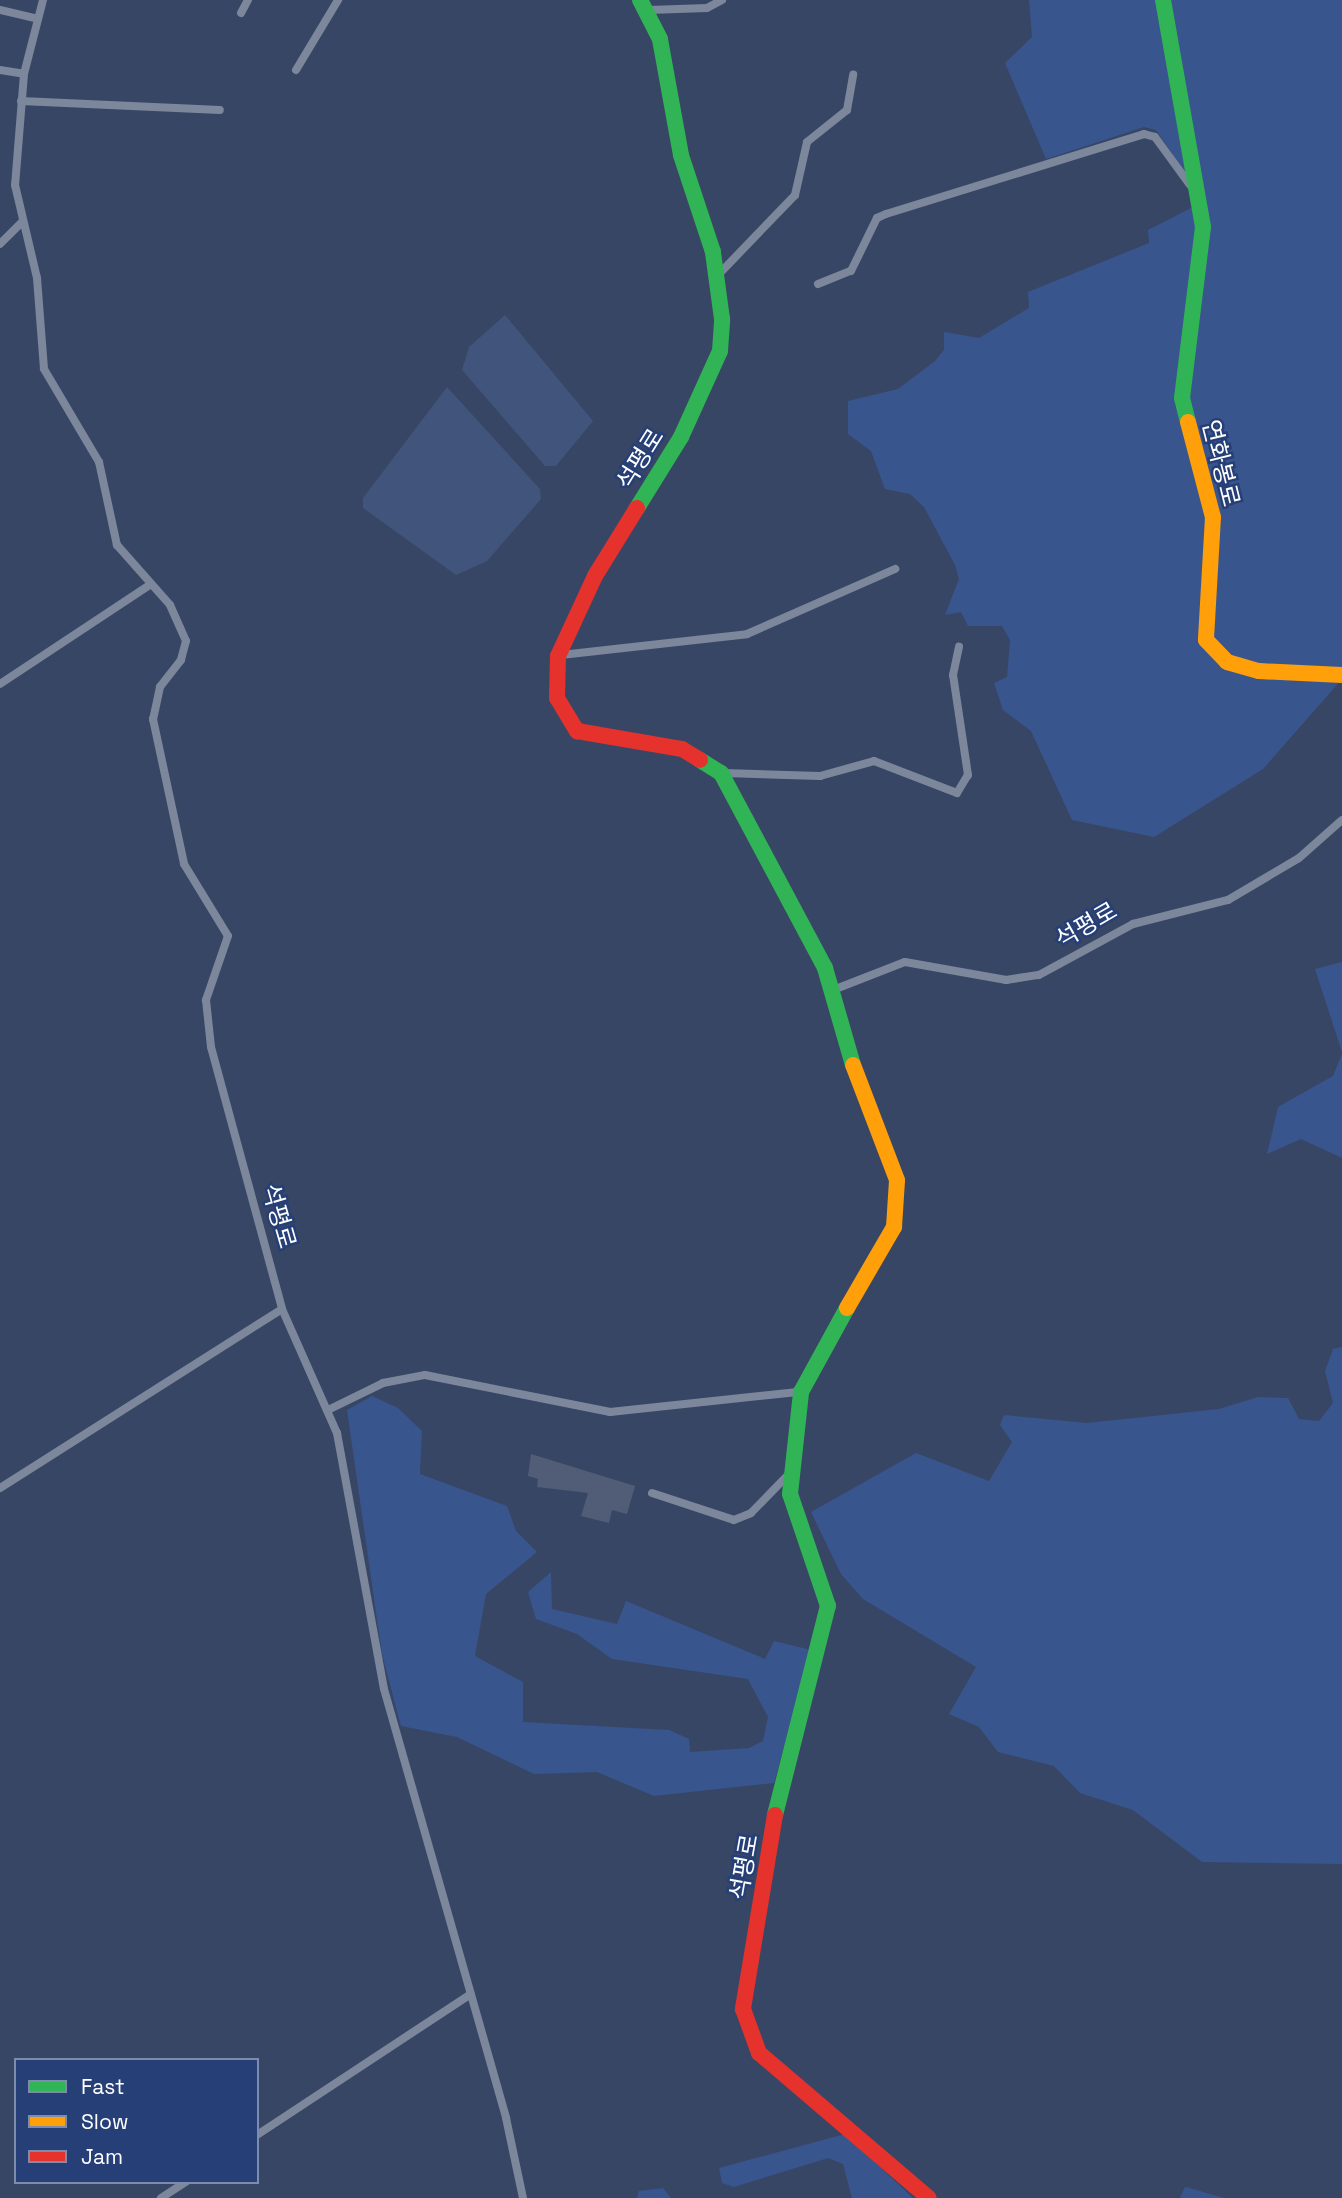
<!DOCTYPE html>
<html>
<head>
<meta charset="utf-8">
<style>
	body { margin:0 }
	#map { position:relative; width:1342px; height:2198px; overflow:hidden; background:#384665; font-family:"Space Grotesk","Noto Sans KR",sans-serif }
	div>[style] { position:absolute }
	[style*='--x'] { left:calc(var(--x)*1px); top:calc(var(--y)*1px); width:calc(var(--w)*1px); rotate:calc(var(--a)*1deg) }
	.green>* { inset:0; background:#39558e }
	.water>* { inset:0; background:#41547b }
	.building>* { inset:0; background:#515d76 }
	.lane>* { height:8px; margin:-4px; padding:0 4px; transform-origin:4px; border-radius:4px; background:#7c879c }
	.fast>* { height:16px; margin:-8px; padding:0 8px; transform-origin:8px; border-radius:8px; background:#30b455 }
	.slow>* { height:16px; margin:-8px; padding:0 8px; transform-origin:8px; border-radius:8px; background:#ff9f0a }
	.jam>* { height:16px; margin:-8px; padding:0 8px; transform-origin:8px; border-radius:8px; background:#e5322d }
	span { translate:-50% -50%; white-space:nowrap; text-align:center; line-height:1.15; -webkit-text-stroke:5px #263f77; paint-order:stroke }
	.street-label { font-size:24px; color:#fff }
	.legend { position:absolute; left:14px; top:2058px; width:245px; height:126px; box-sizing:border-box; background:#263f77; border:2px solid #7d8cad; margin:0; padding:9px 12px; list-style:none; font-size:21px; color:#fff }
	.legend li { display:flex; align-items:center; gap:14px; height:35px }
	.legend b { width:35px; border:2px solid #7d8cad }
</style>
</head>
<body>
<div id="map">
	<div class="green">
		<div style="clip-path:polygon(1029px 0,1342px 0,1342px 679px,1263px 769px,1154px 837px,1072px 820px,1031px 731px,1003px 710px,994px 683px,1007px 677px,1010px 640px,1002px 626px,968px 626px,961px 612px,945px 615px,959px 579px,955px 565px,924px 507px,910px 494px,885px 489px,871px 451px,848px 434px,848px 401px,898px 389px,935px 361px,944px 350px,944px 332px,979px 338px,1029px 308px,1028px 292px,1149px 243px,1148px 230px,1205px 201px,1156px 130px,1144px 127px,1046px 159px,1005px 63px,1032px 37px)"></div>
		<div style="clip-path:polygon(1342px 962px,1342px 1052px,1315px 969px)"></div>
		<div style="clip-path:polygon(1342px 1054px,1342px 1158px,1301px 1139px,1267px 1154px,1278px 1107px,1333px 1076px)"></div>
		<div style="clip-path:polygon(1342px 1347px,1342px 1864px,1202px 1862px,1133px 1810px,1080px 1793px,1054px 1766px,998px 1752px,979px 1727px,949px 1714px,976px 1667px,863px 1599px,841px 1574px,811px 1512px,916px 1453px,989px 1481px,1012px 1442px,1000px 1425px,1004px 1415px,1087px 1423px,1219px 1409px,1258px 1397px,1288px 1398px,1299px 1419px,1319px 1421px,1333px 1403px,1325px 1371px,1333px 1349px)"></div>
		<div style="clip-path:polygon(372px 1396px,398px 1408px,422px 1431px,420px 1474px,507px 1506px,516px 1531px,537px 1552px,486px 1594px,475px 1656px,523px 1682px,523px 1722px,669px 1730px,689px 1739px,690px 1752px,749px 1748px,763px 1741px,768px 1717px,748px 1679px,612px 1659px,577px 1634px,536px 1619px,528px 1592px,551px 1572px,552px 1609px,617px 1624px,626px 1601px,765px 1659px,774px 1641px,811px 1650px,774px 1783px,654px 1796px,597px 1772px,534px 1774px,457px 1737px,401px 1726px,382px 1654px,347px 1410px)"></div>
		<div style="clip-path:polygon(845px 2134px,913px 2198px,852px 2198px,843px 2164px,828px 2158px,734px 2187px,722px 2183px,719px 2168px)"></div>
		<div style="clip-path:polygon(1185px 2187px,1186px 2187px,1224px 2198px,1180px 2198px)"></div>
		<div style="clip-path:polygon(663px 2188px,671px 2198px,637px 2198px,639px 2191px)"></div>
	</div>
	<div class="water">
		<div style="clip-path:polygon(505px 315px,593px 421px,556px 466px,545px 466px,462px 370px,469px 347px)"></div>
		<div style="clip-path:polygon(447px 387px,540px 489px,541px 499px,487px 561px,456px 575px,363px 508px,363px 498px)"></div>
	</div>
	<div class="building">
		<div style="clip-path:polygon(531px 1454px,635px 1486px,627px 1514px,612px 1510px,609px 1523px,581px 1516px,588px 1493px,537px 1487px,538px 1479px,528px 1476px)"></div>
	</div>
	<div class="lane">
		<div style="--x:43;--y:0;--w:76;--a:104.4"></div>
		<div style="--x:24;--y:74;--w:111;--a:94.6"></div>
		<div style="--x:15;--y:185;--w:96;--a:76.7"></div>
		<div style="--x:37;--y:278;--w:91;--a:85.6"></div>
		<div style="--x:44;--y:369;--w:108;--a:59.4"></div>
		<div style="--x:99;--y:462;--w:85;--a:77.8"></div>
		<div style="--x:117;--y:545;--w:80;--a:48.5"></div>
		<div style="--x:170;--y:605;--w:39;--a:66"></div>
		<div style="--x:186;--y:641;--w:20;--a:105"></div>
		<div style="--x:181;--y:660;--w:34;--a:128"></div>
		<div style="--x:160;--y:687;--w:33;--a:102"></div>
		<div style="--x:153;--y:719;--w:148;--a:77.9"></div>
		<div style="--x:184;--y:864;--w:84;--a:58.6"></div>
		<div style="--x:228;--y:936;--w:68;--a:109"></div>
		<div style="--x:206;--y:1000;--w:47;--a:83.9"></div>
		<div style="--x:211;--y:1047;--w:271;--a:74.8"></div>
		<div style="--x:282;--y:1309;--w:136;--a:66.1"></div>
		<div style="--x:337;--y:1433;--w:260;--a:79.6"></div>
		<div style="--x:384;--y:1689;--w:446;--a:74.1"></div>
		<div style="--x:506;--y:2118;--w:82;--a:78"></div>
		<div style="--x:0;--y:10;--w:37;--a:13"></div>
		<div style="--x:649;--y:10;--w:58;--a:-2"></div>
		<div style="--x:707;--y:8;--w:17;--a:-28"></div>
		<div style="--x:241;--y:13;--w:15;--a:-62"></div>
		<div style="--x:0;--y:70;--w:24;--a:9"></div>
		<div style="--x:296;--y:70;--w:82;--a:-59"></div>
		<div style="--x:21;--y:101;--w:199;--a:2.6"></div>
		<div style="--x:0;--y:244;--w:31;--a:-45"></div>
		<div style="--x:720;--y:273;--w:108;--a:-46.1"></div>
		<div style="--x:795;--y:195;--w:54;--a:-77.2"></div>
		<div style="--x:807;--y:142;--w:51;--a:-38.7"></div>
		<div style="--x:847;--y:110;--w:36;--a:-80"></div>
		<div style="--x:818;--y:284;--w:35;--a:-22"></div>
		<div style="--x:851;--y:271;--w:59;--a:-63.9"></div>
		<div style="--x:877;--y:218;--w:10;--a:-24"></div>
		<div style="--x:886;--y:214;--w:270;--a:-17.2"></div>
		<div style="--x:1144;--y:134;--w:11;--a:15"></div>
		<div style="--x:1155;--y:137;--w:59;--a:53.9"></div>
		<div style="--x:561;--y:655;--w:187;--a:-6.4"></div>
		<div style="--x:747;--y:634;--w:162;--a:-23.7"></div>
		<div style="--x:0;--y:684;--w:181;--a:-33.5"></div>
		<div style="--x:724;--y:773;--w:96;--a:1.8"></div>
		<div style="--x:820;--y:776;--w:56;--a:-15.5"></div>
		<div style="--x:874;--y:761;--w:89;--a:21.1"></div>
		<div style="--x:957;--y:793;--w:21;--a:-59"></div>
		<div style="--x:968;--y:775;--w:101;--a:-98.5"></div>
		<div style="--x:953;--y:675;--w:29;--a:-78"></div>
		<div style="--x:833;--y:990;--w:77;--a:-21.3"></div>
		<div style="--x:905;--y:962;--w:103;--a:10.1"></div>
		<div style="--x:1006;--y:980;--w:33;--a:-9"></div>
		<div style="--x:1039;--y:975;--w:107;--a:-28.5"></div>
		<div style="--x:1133;--y:924;--w:98;--a:-14.2"></div>
		<div style="--x:1228;--y:900;--w:82;--a:-30.6"></div>
		<div style="--x:1299;--y:858;--w:57;--a:-41.5"></div>
		<div style="--x:330;--y:1409;--w:59;--a:-26.1"></div>
		<div style="--x:383;--y:1383;--w:43;--a:-10.8"></div>
		<div style="--x:425;--y:1375;--w:189;--a:11.3"></div>
		<div style="--x:610;--y:1412;--w:189;--a:-6.1"></div>
		<div style="--x:0;--y:1488;--w:334;--a:-32.4"></div>
		<div style="--x:652;--y:1493;--w:86;--a:18.2"></div>
		<div style="--x:734;--y:1520;--w:18;--a:-22"></div>
		<div style="--x:751;--y:1513;--w:52;--a:-45.8"></div>
		<div style="--x:257;--y:2135;--w:256;--a:-33.4"></div>
		<div style="--x:161;--y:2198;--w:30;--a:-33"></div>
	</div>
	<div class="fast">
		<div style="--x:1163;--y:0;--w:230;--a:80"></div>
		<div style="--x:1203;--y:227;--w:172;--a:97"></div>
		<div style="--x:1182;--y:398;--w:25;--a:76"></div>
		<div style="--x:637;--y:508;--w:84;--a:-58.2"></div>
		<div style="--x:681;--y:437;--w:94;--a:-65.6"></div>
		<div style="--x:720;--y:351;--w:32;--a:-86"></div>
		<div style="--x:722;--y:319;--w:68;--a:-97.7"></div>
		<div style="--x:713;--y:252;--w:102;--a:-108.3"></div>
		<div style="--x:681;--y:155;--w:118;--a:-100.3"></div>
		<div style="--x:660;--y:39;--w:44;--a:-117.1"></div>
		<div style="--x:700;--y:760;--w:25;--a:32"></div>
		<div style="--x:721;--y:773;--w:221;--a:61.9"></div>
		<div style="--x:825;--y:968;--w:101;--a:73.9"></div>
		<div style="--x:775;--y:1815;--w:216;--a:-75.8"></div>
		<div style="--x:828;--y:1606;--w:118;--a:-108.7"></div>
		<div style="--x:790;--y:1494;--w:103;--a:-83.8"></div>
		<div style="--x:801;--y:1392;--w:96;--a:-61.3"></div>
	</div>
	<div class="slow">
		<div style="--x:1188;--y:422;--w:98;--a:75.3"></div>
		<div style="--x:1213;--y:517;--w:123;--a:93.3"></div>
		<div style="--x:1206;--y:640;--w:30;--a:46"></div>
		<div style="--x:1227;--y:662;--w:33;--a:16"></div>
		<div style="--x:1259;--y:671;--w:83;--a:2.8"></div>
		<div style="--x:847;--y:1308;--w:94;--a:-59.9"></div>
		<div style="--x:894;--y:1227;--w:47;--a:-86.3"></div>
		<div style="--x:897;--y:1180;--w:123;--a:-110.9"></div>
	</div>
	<div class="jam">
		<div style="--x:637;--y:508;--w:80;--a:121.7"></div>
		<div style="--x:595;--y:576;--w:88;--a:114.8"></div>
		<div style="--x:558;--y:656;--w:42;--a:91.4"></div>
		<div style="--x:557;--y:698;--w:39;--a:59"></div>
		<div style="--x:577;--y:731;--w:107;--a:9.7"></div>
		<div style="--x:682;--y:749;--w:21;--a:31"></div>
		<div style="--x:775;--y:1815;--w:197;--a:99.4"></div>
		<div style="--x:743;--y:2009;--w:47;--a:70"></div>
		<div style="--x:759;--y:2053;--w:223;--a:40.5"></div>
	</div>
	<div class="street-label">
		<span style="left:640px;top:459px;rotate:-58deg">석평로</span>
		<span style="left:1221px;top:463px;rotate:76deg">연화봉로</span>
		<span style="left:1086px;top:925px;rotate:-30deg">석평로</span>
		<span style="left:279px;top:1216px;rotate:74deg">석평로</span>
		<span style="left:744px;top:1867px;rotate:-80deg">석평로</span>
	</div>
	<ul class="legend">
	<li><b style="height:9px;background:#30b455"></b>Fast</li>
	<li><b style="height:9px;background:#ff9f0a"></b>Slow</li>
	<li><b style="height:9px;background:#e5322d"></b>Jam</li>
	</ul>
</div>
</body>
</html>
